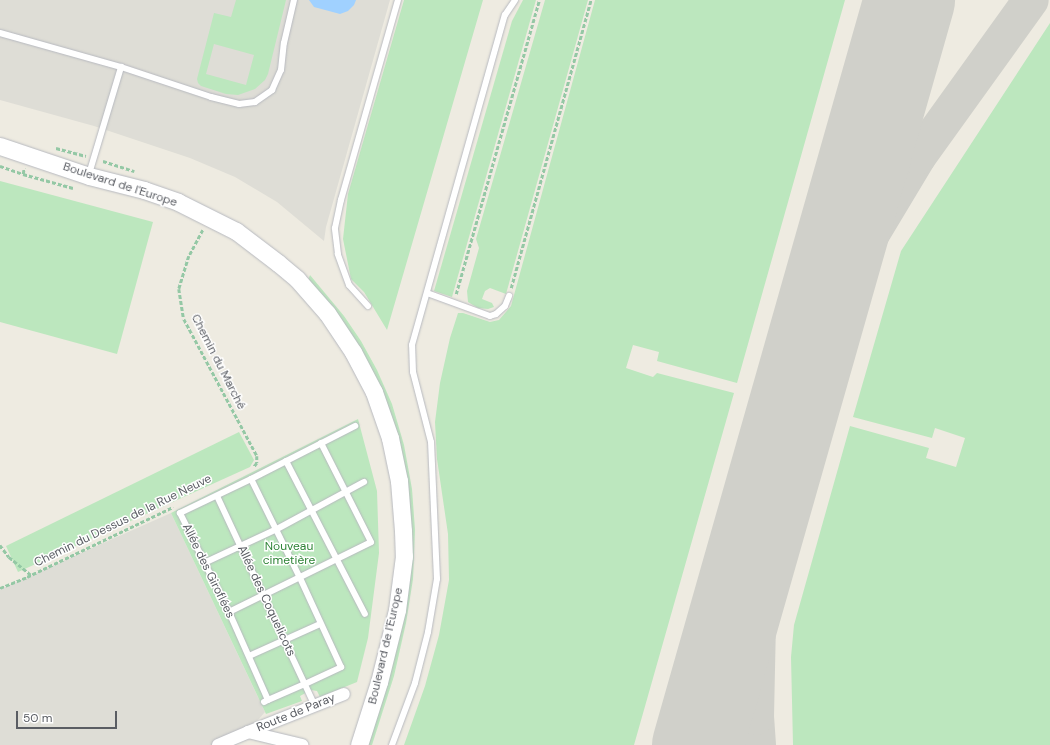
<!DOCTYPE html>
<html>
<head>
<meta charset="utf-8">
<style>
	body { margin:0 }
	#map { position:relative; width:1050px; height:745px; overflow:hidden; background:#eeebe1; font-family:"DM Sans",sans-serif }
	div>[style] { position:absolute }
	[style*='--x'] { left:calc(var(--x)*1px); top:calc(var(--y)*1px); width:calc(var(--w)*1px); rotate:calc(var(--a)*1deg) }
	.industrial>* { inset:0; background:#deddd6 }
	.green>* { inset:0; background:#bce7be }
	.water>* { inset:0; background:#a0d1ff }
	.taxiway>* { height:36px; margin:-18px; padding:0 18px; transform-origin:18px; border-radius:18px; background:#d0d0ca }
	.runway>* { height:91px; margin:-45.5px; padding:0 45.5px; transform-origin:45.5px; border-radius:45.5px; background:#d0d0ca }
	.path>* { height:2.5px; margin-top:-1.25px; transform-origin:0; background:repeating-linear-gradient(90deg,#94c8a5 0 4px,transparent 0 6px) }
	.roads { filter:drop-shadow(0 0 1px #b7b9bf) drop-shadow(0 0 1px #b7b9bf) }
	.service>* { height:6px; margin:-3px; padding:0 3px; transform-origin:3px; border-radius:3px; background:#fff }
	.minor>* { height:12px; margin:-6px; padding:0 6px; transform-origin:6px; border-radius:6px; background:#fff }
	.secondary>* { height:17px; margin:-8.5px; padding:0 8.5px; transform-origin:8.5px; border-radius:8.5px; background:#fff }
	span { translate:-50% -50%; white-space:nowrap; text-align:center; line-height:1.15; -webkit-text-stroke:3px #fff; paint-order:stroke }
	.street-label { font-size:12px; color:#5a5d63 }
	.park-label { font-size:12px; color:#2f8437 }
	.scale { position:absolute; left:16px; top:711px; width:101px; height:18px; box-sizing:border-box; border:2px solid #5a5d63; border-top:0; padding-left:5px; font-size:12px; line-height:14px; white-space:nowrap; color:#5a5d63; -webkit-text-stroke:3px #fff; paint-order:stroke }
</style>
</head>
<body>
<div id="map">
	<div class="industrial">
		<div style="clip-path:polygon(0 0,390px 0,326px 227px,324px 241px,277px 202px,235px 177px,190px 158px,94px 126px,0 100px)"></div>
		<div style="clip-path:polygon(171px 513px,265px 712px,236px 745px,0 745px,0 589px)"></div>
	</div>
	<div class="green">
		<div style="clip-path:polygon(evenodd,236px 0,286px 0,268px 74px,265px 80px,255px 89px,238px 95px,226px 94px,201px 86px,198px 83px,197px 79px,214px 13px,231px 17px,236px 0,214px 44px,254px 55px,246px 85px,206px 74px,214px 44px)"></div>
		<div style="clip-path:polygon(404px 0,483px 0,387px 330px,364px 292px,351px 279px,343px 239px,348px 194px)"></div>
		<div style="clip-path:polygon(523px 0,536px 0,452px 297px,434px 291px,512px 21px)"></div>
		<div style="clip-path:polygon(545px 0,588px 0,506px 294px,490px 288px,485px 291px,482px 299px,492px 303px,494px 307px,488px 309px,478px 308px,468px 302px,467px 291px,479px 248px,476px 239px)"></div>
		<div style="clip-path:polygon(595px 0,845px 0,737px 383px,657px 361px,659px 352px,633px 345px,626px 368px,653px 377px,657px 373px,734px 393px,634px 745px,404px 745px,425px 686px,439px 635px,449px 580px,448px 534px,437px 459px,435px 422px,440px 383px,450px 338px,458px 313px,463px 313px,490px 322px,499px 320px,511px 306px)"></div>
		<div style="clip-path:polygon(1050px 23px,1050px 745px,793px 745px,791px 657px,794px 625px,850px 426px,929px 448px,926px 458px,956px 467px,965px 438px,935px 428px,932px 438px,853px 417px,901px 251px)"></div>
		<div style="clip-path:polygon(0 181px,153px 222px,117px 354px,0 322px)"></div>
		<div style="clip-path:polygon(310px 275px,344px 316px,361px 341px,377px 370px,392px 404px,404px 445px,412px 489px,415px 530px,413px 579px,406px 623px,394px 676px,372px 745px,367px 745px,411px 540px,409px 500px,403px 460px,308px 280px)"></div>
		<div style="clip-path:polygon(358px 419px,377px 491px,379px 553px,368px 638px,357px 682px,320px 697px,317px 691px,311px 690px,300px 696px,302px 701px,266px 714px,171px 513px)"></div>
		<div style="clip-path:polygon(239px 432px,254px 460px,250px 467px,18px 572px,6px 546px)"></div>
	</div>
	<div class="water">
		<div style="clip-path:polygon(309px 0,356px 0,354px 5px,348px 11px,340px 14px,314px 7px)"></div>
	</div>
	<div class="taxiway">
		<div style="--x:758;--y:745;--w:28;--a:-94"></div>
		<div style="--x:756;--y:717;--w:94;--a:-88.8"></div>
		<div style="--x:758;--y:623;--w:88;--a:-83.4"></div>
		<div style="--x:768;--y:536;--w:129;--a:-79.3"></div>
		<div style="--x:792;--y:409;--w:81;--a:-67.5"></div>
		<div style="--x:823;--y:334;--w:96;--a:-64.8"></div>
		<div style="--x:864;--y:247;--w:105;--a:-59"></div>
		<div style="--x:918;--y:157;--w:193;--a:-54.3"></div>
	</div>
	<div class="runway">
		<div style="--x:697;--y:745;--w:775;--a:-74.12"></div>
	</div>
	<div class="path">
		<div style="--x:56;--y:148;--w:31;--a:15"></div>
		<div style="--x:103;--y:161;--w:33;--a:18"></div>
		<div style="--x:0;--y:166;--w:24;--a:19"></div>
		<div style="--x:23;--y:174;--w:6;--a:-81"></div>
		<div style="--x:23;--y:174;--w:52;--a:15.6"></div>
		<div style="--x:203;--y:230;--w:30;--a:118"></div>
		<div style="--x:189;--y:256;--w:34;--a:107"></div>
		<div style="--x:179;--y:289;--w:30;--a:81"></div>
		<div style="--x:184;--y:319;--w:155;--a:61.9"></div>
		<div style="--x:257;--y:456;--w:7;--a:90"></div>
		<div style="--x:257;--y:463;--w:5;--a:127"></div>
		<div style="--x:511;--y:288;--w:299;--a:-74.5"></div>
		<div style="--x:456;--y:294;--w:305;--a:-74.2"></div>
		<div style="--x:0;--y:545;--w:15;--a:53"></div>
		<div style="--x:9;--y:557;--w:28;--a:39"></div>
		<div style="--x:0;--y:588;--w:29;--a:-22"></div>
		<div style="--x:27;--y:577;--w:162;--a:-25.6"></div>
	</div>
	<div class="roads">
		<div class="service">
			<div style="--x:0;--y:33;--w:126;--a:15.7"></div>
			<div style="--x:121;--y:67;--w:95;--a:18.4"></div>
			<div style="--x:211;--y:97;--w:29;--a:14"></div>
			<div style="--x:239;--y:104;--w:16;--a:-7"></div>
			<div style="--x:255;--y:102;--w:21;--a:-35"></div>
			<div style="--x:272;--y:90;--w:22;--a:-66"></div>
			<div style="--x:281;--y:70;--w:27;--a:-84"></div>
			<div style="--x:284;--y:43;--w:44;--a:-76.9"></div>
			<div style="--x:89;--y:174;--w:112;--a:-73.3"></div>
			<div style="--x:427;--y:293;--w:67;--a:20.1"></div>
			<div style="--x:490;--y:316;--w:6;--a:-18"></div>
			<div style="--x:496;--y:314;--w:12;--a:-42"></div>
			<div style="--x:505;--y:306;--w:11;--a:-68"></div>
			<div style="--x:368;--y:306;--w:28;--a:-132"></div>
			<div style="--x:349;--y:285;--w:33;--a:-110"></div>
			<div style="--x:338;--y:254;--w:26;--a:-97"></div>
			<div style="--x:335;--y:228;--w:29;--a:-78"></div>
			<div style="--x:341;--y:200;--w:208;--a:-74.1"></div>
			<div style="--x:286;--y:461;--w:172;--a:62.7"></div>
			<div style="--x:251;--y:479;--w:117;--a:-27"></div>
			<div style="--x:217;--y:496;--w:232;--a:65"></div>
			<div style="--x:204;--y:563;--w:81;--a:-25"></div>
			<div style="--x:277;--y:529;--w:99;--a:-28.4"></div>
			<div style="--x:229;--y:612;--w:158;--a:-26.2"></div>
			<div style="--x:371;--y:542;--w:111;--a:-116.8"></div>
			<div style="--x:249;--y:656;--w:78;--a:-24.3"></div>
			<div style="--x:264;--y:702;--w:4;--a:-27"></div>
			<div style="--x:268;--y:700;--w:40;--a:-23.4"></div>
			<div style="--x:305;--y:684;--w:40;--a:-25"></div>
			<div style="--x:341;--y:667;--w:98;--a:-114.7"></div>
			<div style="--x:300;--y:578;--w:110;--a:-116.3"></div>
			<div style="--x:251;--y:479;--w:79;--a:154.4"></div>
			<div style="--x:180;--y:513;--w:110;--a:63.7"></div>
			<div style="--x:229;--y:612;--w:96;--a:66.1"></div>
			<div style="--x:392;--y:745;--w:66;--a:-69.6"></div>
			<div style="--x:415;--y:683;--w:53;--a:-75.7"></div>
			<div style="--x:428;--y:632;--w:54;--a:-80.4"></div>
			<div style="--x:437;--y:579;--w:137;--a:-92.5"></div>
			<div style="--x:431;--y:442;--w:72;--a:-104.4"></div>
			<div style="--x:413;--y:372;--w:27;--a:-92"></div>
			<div style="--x:412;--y:345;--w:343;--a:-74.3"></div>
			<div style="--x:505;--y:15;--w:18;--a:-56"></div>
		</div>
		<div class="minor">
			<div style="--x:248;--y:732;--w:103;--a:-21.6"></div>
			<div style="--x:218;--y:745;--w:33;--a:-23"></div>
			<div style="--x:248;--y:732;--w:56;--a:13.5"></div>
		</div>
		<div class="secondary">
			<div style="--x:0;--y:146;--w:94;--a:18.6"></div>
			<div style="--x:89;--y:176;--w:57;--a:14.3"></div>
			<div style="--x:144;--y:190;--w:36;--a:19"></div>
			<div style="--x:178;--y:202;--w:65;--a:26.6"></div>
			<div style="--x:236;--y:231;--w:53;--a:37.3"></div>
			<div style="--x:278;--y:263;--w:25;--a:40"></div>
			<div style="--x:297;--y:279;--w:45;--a:48.6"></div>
			<div style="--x:327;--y:313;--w:47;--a:56.3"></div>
			<div style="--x:353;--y:352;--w:45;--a:62.3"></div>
			<div style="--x:374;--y:392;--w:49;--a:70.8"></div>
			<div style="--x:390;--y:438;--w:44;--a:78.2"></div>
			<div style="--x:399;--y:481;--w:50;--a:85.4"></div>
			<div style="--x:403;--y:531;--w:25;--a:88"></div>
			<div style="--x:404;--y:556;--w:54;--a:97.4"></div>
			<div style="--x:397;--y:610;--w:74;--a:104"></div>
			<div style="--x:379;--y:682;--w:66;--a:107.6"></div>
		</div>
	</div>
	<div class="street-label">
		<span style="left:120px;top:185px;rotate:18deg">Boulevard de l'Europe</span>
		<span style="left:218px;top:362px;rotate:63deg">Chemin du Marché</span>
		<span style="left:123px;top:521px;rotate:-26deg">Chemin du Dessus de la Rue Neuve</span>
		<span style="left:208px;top:571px;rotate:64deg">Allée des Giroflées</span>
		<span style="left:266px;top:601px;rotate:65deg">Allée des Coquelicots</span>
		<span style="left:386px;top:646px;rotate:-77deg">Boulevard de l'Europe</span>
		<span style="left:296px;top:713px;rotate:-22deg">Route de Paray</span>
	</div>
	<div class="park-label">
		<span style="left:289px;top:554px">Nouveau<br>cimetière</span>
	</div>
	<div class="scale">50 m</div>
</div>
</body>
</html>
